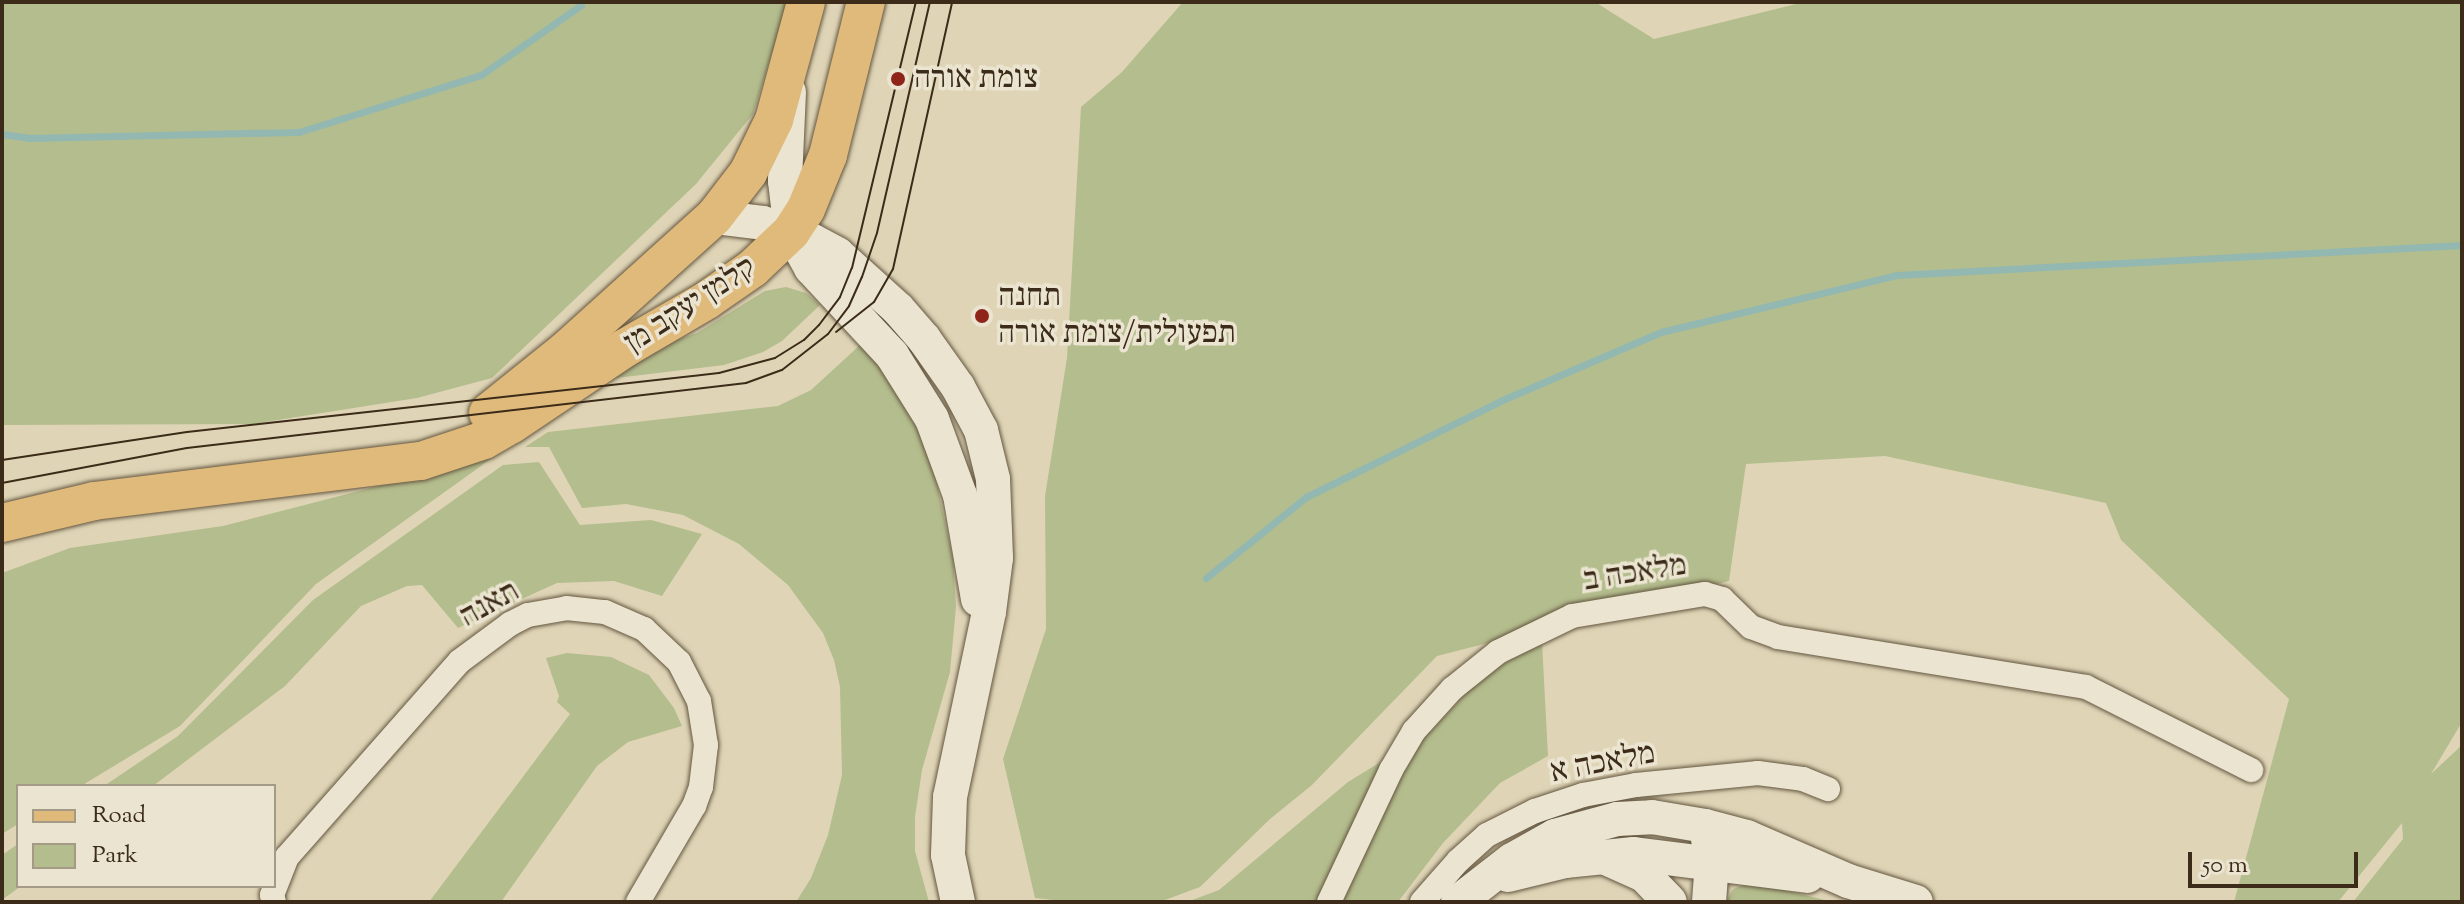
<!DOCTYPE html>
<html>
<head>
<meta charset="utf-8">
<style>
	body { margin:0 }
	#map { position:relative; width:2464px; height:904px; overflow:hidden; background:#dfd5b6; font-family:"Sorts Mill Goudy","Frank Ruhl Libre",serif }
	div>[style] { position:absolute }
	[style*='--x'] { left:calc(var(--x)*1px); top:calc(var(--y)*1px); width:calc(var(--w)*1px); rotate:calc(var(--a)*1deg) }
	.green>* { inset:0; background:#b4bd8d }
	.stream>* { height:7px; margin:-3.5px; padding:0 3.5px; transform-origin:3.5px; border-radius:3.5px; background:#93b8b2 }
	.roads { filter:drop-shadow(0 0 2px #645640) drop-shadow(0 0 2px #645640) }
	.street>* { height:24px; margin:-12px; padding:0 12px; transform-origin:12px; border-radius:12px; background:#eae4d0 }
	.secondary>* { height:34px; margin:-17px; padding:0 17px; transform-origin:17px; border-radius:17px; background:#eae4d0 }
	.primary>* { height:38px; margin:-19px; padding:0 19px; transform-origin:19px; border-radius:19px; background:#e0ba7b }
	.tram>* { height:2px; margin:-1px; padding:0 1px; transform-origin:1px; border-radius:1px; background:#3b2b18 }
	.dots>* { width:22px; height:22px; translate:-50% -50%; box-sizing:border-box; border:4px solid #eae4d0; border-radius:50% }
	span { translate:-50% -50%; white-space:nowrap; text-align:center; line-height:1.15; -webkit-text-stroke:7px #eae4d0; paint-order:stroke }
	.poi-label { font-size:32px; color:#3b2b18 }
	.left { translate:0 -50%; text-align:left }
	.street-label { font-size:32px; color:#3b2b18 }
	.frame { position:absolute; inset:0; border:4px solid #3b2b18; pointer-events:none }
	.legend { position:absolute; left:16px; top:784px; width:260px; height:104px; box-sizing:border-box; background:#eae4d0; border:2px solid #a49a86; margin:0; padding:10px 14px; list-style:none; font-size:24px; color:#3b2b18 }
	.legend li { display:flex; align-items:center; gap:16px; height:40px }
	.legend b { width:40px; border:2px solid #a49a86 }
	.scale { position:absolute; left:2188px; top:852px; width:170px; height:36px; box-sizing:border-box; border:4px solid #3b2b18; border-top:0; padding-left:10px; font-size:24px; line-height:28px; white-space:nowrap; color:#3b2b18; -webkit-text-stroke:6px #eae4d0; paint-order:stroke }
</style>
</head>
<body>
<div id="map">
	<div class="green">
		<div style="clip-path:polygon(2px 2px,788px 2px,753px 114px,696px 184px,492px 378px,417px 398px,252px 424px,2px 425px)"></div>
		<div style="clip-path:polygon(1183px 2px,1595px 2px,1654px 39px,1804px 2px,2462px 2px,2462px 722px,2431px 774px,2462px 745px,2462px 902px,2353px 902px,2403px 839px,2402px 823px,2338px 902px,2234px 902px,2289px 699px,2121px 540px,2106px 503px,1885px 456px,1746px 464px,1729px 581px,1437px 656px,1312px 785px,1270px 819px,1200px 887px,1165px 900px,1143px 902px,1071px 902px,1035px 898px,1003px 759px,1046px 629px,1045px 496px,1067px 358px,1081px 107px,1122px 72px)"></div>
		<div style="clip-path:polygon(786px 287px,806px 293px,820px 305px,782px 341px,763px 352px,724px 365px,608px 379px,667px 343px,697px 333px,765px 291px)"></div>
		<div style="clip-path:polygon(860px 345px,885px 374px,921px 435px,934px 470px,953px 559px,956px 607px,950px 672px,922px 770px,915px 817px,915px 851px,929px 902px,796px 902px,811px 878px,828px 835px,842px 775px,840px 687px,834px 660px,823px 633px,788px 585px,739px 544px,683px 515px,626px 504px,582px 508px,549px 447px,525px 447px,548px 432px,778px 406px,811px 390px)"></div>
		<div style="clip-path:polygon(495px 456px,316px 584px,180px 726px,81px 786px,18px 786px,18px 824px,2px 834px,2px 573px,70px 548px,223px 526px)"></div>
		<div style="clip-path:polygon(539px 462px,580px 525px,651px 520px,702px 534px,662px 596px,614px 581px,557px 583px,458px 628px,422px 585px,407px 586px,361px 606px,285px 686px,153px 786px,104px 786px,178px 736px,313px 600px,503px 465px)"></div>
		<div style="clip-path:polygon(1542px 642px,1548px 756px,1500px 783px,1443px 843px,1398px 902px,1187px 902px,1219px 890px,1348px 782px,1431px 731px,1482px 676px)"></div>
		<div style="clip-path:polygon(567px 653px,611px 657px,649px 675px,674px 708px,682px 726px,628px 742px,597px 766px,501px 902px,429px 902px,570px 714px,557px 702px,559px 696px,546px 658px)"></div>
		<div style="clip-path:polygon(18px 844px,18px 886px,21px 886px,2px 900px,2px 855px)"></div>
		<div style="clip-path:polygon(1752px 882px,1833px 902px,1726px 902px,1733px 889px)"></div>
	</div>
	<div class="stream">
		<div style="--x:2;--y:134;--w:27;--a:8"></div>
		<div style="--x:29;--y:138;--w:270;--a:-1.3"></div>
		<div style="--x:299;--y:132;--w:191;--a:-17.4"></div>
		<div style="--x:481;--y:75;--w:122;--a:-35"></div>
		<div style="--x:1206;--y:578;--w:129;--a:-39"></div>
		<div style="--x:1306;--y:497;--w:216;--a:-26.3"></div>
		<div style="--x:1500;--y:401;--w:175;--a:-23.2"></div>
		<div style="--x:1661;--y:332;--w:243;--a:-13.6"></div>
		<div style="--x:1897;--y:275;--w:566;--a:-3.04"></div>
	</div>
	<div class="roads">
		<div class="street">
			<div style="--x:274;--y:902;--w:7;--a:-106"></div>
			<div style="--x:272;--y:895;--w:41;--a:-68.5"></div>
			<div style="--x:287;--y:857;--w:261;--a:-48.6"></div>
			<div style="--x:460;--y:661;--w:62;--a:-36.5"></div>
			<div style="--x:510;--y:624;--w:20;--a:-27"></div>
			<div style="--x:528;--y:615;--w:39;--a:-10"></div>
			<div style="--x:566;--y:608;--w:39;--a:6"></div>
			<div style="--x:605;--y:612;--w:43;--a:23.6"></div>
			<div style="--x:644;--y:629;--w:48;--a:43.3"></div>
			<div style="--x:679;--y:662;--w:44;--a:62.9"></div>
			<div style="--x:699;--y:701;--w:45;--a:81"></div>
			<div style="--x:706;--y:745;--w:42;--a:96.8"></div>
			<div style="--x:701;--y:787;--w:20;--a:110"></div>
			<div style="--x:694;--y:806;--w:111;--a:120.3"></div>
			<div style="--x:1329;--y:902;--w:146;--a:-64.8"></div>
			<div style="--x:1391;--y:770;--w:45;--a:-59.5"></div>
			<div style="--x:1414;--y:731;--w:57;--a:-47.9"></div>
			<div style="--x:1452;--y:689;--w:59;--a:-38.8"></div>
			<div style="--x:1498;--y:652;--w:82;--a:-25.9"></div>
			<div style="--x:1572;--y:616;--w:135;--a:-9.4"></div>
			<div style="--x:1705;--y:594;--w:18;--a:16"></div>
			<div style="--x:1722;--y:599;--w:40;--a:44"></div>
			<div style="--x:1751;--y:627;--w:29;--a:20"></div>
			<div style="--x:1778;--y:637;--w:312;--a:9.2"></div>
			<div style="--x:2086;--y:687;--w:185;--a:26.7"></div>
			<div style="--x:1422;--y:902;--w:55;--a:-48.7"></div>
			<div style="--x:1458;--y:861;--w:39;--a:-42"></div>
			<div style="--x:1487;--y:835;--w:54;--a:-26.6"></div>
			<div style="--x:1535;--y:811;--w:51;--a:-18.4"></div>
			<div style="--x:1583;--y:795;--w:54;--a:-10.7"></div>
			<div style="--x:1636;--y:785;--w:123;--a:-5.6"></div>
			<div style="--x:1758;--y:773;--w:45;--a:7.6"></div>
			<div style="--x:1803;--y:779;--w:27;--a:22"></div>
		</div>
		<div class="secondary">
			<div style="--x:789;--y:92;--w:89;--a:92.6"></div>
			<div style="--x:785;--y:181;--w:51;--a:83.3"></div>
			<div style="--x:791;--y:232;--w:41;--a:60.9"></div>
			<div style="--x:811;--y:268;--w:119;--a:47"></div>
			<div style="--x:892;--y:355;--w:75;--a:58"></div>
			<div style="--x:932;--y:419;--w:81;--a:69.8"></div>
			<div style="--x:960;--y:495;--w:106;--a:80.2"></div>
			<div style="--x:714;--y:217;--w:49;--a:7"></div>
			<div style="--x:763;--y:223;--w:53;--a:19.8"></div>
			<div style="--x:813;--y:241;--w:27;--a:28"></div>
			<div style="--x:837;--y:254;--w:82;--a:42"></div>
			<div style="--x:898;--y:309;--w:40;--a:49"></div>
			<div style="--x:924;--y:339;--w:59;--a:54.7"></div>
			<div style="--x:958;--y:387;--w:49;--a:61.9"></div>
			<div style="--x:981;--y:430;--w:50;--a:76.2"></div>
			<div style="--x:993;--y:479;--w:79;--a:87.8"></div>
			<div style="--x:996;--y:558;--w:54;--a:97.4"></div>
			<div style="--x:989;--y:612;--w:189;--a:101.9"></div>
			<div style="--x:950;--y:797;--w:58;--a:92"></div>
			<div style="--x:948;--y:855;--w:48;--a:78"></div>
			<div style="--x:1708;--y:839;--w:23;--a:80"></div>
			<div style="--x:1712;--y:862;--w:40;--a:94.3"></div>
			<div style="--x:1608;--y:859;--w:39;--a:24"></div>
			<div style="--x:1644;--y:875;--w:37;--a:46"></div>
			<div style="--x:1508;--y:875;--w:59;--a:-13.8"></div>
			<div style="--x:1565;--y:861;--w:69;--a:-5.8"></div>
			<div style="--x:1634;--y:854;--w:175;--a:7.2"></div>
			<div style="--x:1458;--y:902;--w:68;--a:-37.9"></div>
			<div style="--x:1512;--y:860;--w:49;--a:-29.2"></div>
			<div style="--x:1555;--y:836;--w:64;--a:-15.3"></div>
			<div style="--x:1617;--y:819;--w:35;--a:-3"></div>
			<div style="--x:1652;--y:817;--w:54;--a:9.6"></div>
			<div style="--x:1705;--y:826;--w:43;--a:14.7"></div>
			<div style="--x:1747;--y:837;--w:110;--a:23.5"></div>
			<div style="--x:1848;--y:881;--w:71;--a:17.2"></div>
		</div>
		<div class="primary">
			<div style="--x:488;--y:413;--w:99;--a:-38.8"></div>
			<div style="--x:565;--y:351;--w:200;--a:-42"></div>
			<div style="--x:714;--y:217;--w:56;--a:-52.3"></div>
			<div style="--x:748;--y:173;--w:59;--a:-63.9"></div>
			<div style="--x:774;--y:120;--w:122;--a:-74.8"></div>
			<div style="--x:2;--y:523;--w:95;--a:-13.4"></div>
			<div style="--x:94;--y:501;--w:329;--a:-7"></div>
			<div style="--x:421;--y:461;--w:66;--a:-18.4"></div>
			<div style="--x:484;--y:440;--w:32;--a:-30"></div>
			<div style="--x:512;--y:424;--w:136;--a:-33.9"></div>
			<div style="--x:625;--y:348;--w:95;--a:-30.3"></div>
			<div style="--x:707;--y:300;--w:56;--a:-34.8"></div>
			<div style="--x:753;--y:268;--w:52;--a:-43.5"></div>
			<div style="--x:791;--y:232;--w:27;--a:-57"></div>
			<div style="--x:806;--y:209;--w:58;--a:-67.8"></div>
			<div style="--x:828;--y:155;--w:158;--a:-76.1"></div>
		</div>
	</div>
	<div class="tram">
		<div style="--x:836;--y:332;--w:48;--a:-38.3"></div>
		<div style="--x:874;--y:302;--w:38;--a:-60"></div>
		<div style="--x:893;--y:269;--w:273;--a:-77.5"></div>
		<div style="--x:2;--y:460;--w:187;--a:-8.6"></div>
		<div style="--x:187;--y:432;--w:535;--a:-6.33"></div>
		<div style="--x:719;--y:373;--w:58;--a:-15"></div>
		<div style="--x:775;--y:358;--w:34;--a:-32"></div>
		<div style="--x:804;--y:340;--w:21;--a:-45"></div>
		<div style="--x:819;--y:325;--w:35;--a:-53"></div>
		<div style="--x:840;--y:297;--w:31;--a:-68"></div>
		<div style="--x:852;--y:268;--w:274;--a:-76.5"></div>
		<div style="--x:2;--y:483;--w:188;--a:-10.7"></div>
		<div style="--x:187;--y:448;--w:563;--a:-6.63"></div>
		<div style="--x:746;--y:383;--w:38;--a:-20"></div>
		<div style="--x:782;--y:370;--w:58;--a:-38"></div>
		<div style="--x:828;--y:334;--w:35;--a:-53"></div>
		<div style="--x:849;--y:306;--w:32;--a:-66"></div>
		<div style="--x:862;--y:277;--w:46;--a:-71.2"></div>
		<div style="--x:877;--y:233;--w:237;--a:-77.1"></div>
	</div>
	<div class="dots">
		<div style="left:898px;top:79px;background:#8f2418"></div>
		<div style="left:982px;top:316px;background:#8f2418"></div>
	</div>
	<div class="poi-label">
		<span class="left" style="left:914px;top:79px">צומת אורה</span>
		<span class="left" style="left:998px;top:316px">תחנה<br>תפעולית/צומת אורה</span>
	</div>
	<div class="street-label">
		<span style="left:691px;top:306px;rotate:-33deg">קלמן יעקב מן</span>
		<span style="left:1635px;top:574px;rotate:-9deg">מלאכה ב</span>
		<span style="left:490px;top:605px;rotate:-29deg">תאנה</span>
		<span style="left:1603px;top:764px;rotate:-11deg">מלאכה א</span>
	</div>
	<div class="frame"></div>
	<ul class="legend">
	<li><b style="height:10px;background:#e0ba7b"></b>Road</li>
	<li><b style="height:22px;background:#b4bd8d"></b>Park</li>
	</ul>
	<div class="scale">50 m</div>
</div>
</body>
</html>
